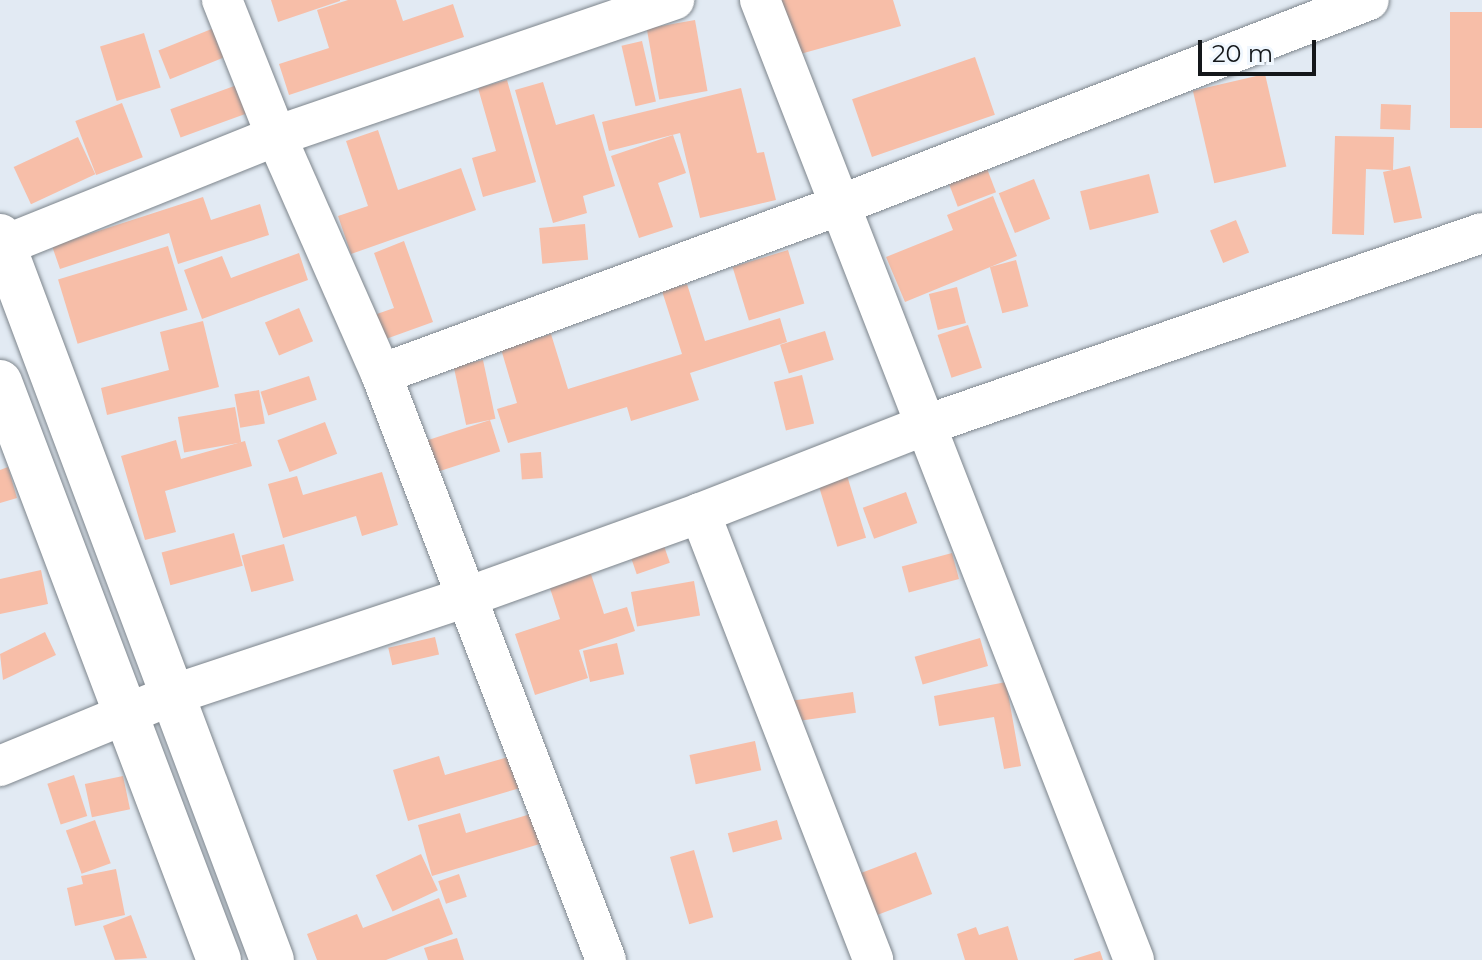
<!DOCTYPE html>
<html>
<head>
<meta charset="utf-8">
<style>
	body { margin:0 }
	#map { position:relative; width:1482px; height:960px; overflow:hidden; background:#e2eaf3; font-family:Montserrat,sans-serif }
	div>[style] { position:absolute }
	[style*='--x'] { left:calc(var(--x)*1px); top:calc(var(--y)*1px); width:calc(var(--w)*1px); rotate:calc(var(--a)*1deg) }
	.building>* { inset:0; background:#f7bea8; transform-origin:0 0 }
	.roads { filter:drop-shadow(0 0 2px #7d858c) drop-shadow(0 0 2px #7d858c) }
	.street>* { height:40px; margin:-20px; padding:0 20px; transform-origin:20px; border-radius:20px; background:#fff }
	.secondary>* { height:44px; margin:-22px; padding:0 22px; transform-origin:22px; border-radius:22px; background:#fff }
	span { translate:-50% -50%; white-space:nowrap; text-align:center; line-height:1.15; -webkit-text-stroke:6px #f0f7fe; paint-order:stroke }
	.scale { position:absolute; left:1198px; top:40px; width:118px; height:36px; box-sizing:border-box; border:4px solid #14171a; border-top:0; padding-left:10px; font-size:24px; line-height:28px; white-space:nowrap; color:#14171a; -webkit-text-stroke:6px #f0f7fe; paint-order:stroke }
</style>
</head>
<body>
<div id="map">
	<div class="building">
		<div style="clip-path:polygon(271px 0,340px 0,340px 1px,278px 22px)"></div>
		<div style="clip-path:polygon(348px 0,396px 0,403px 21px,453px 4px,464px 37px,289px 95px,279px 64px,329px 48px,317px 10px)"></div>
		<div style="clip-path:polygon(778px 0,893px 0,901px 26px,793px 56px)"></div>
		<div style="left:1482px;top:12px;width:116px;height:32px;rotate:90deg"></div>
		<div style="left:695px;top:20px;width:72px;height:49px;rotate:80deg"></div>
		<div style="left:214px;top:28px;width:31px;height:60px;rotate:68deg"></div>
		<div style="left:144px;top:33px;width:57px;height:46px;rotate:73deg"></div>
		<div style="left:642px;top:41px;width:62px;height:21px;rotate:77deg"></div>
		<div style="left:975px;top:57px;width:61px;height:130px;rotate:71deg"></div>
		<div style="left:1265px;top:74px;width:95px;height:74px;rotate:77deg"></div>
		<div style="clip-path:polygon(507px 80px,536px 182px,483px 197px,472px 158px,496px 151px,478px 88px)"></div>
		<div style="clip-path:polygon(543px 82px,556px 125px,594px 114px,615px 186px,583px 196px,587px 213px,553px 223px,515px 90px)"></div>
		<div style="left:237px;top:85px;width:30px;height:71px;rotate:70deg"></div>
		<div style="clip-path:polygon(741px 88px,757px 153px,764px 152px,776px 200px,700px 218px,680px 133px,609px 151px,602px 122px)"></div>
		<div style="left:122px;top:103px;width:58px;height:50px;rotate:69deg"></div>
		<div style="left:1381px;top:104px;width:30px;height:25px;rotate:2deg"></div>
		<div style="clip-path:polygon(378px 130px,398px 190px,461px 168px,476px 210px,351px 254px,338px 216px,368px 206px,346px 141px)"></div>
		<div style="clip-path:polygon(673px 135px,686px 173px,658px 183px,673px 227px,639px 238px,611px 156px)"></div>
		<div style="clip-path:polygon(1335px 136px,1394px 137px,1393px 170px,1410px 166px,1422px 218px,1394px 223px,1383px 172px,1392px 170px,1366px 169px,1364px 235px,1332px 234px)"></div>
		<div style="left:78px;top:137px;width:41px;height:71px;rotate:65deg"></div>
		<div style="left:986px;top:166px;width:28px;height:41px;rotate:69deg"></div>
		<div style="left:1149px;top:174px;width:40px;height:71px;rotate:76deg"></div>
		<div style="left:1034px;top:179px;width:43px;height:38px;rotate:68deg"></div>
		<div style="clip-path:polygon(993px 196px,1017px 256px,905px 302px,886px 257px,953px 230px,947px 215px)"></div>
		<div style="clip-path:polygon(203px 197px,211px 220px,260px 204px,269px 235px,178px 264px,169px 233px,60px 269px,52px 246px)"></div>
		<div style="left:1236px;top:220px;width:35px;height:28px;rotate:68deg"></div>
		<div style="left:585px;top:224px;width:36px;height:46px;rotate:85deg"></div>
		<div style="clip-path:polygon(404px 241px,433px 322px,383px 340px,374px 315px,394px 308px,374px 253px)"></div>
		<div style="left:168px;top:246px;width:67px;height:115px;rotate:73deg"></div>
		<div style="left:788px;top:250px;width:56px;height:58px;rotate:73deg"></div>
		<div style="clip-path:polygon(299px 253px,308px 280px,202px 319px,184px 270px,222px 256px,231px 278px)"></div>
		<div style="left:1016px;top:260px;width:48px;height:27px;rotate:75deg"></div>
		<div style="clip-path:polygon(687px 284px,705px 341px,780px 318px,787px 342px,690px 373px,699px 400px,631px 421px,627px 407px,508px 443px,497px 409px,517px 403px,501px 349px,551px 334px,568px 389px,682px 354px,662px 291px)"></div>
		<div style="left:957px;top:287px;width:37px;height:29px;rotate:76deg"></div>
		<div style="left:299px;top:308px;width:36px;height:37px;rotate:67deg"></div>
		<div style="clip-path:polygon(203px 321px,219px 387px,107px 415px,101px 388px,169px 370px,160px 332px)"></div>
		<div style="left:968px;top:325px;width:45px;height:32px;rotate:72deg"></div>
		<div style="left:825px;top:331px;width:30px;height:47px;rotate:73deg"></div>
		<div style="left:483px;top:360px;width:60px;height:30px;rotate:78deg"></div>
		<div style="left:802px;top:375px;width:50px;height:29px;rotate:76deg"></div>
		<div style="left:309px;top:376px;width:25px;height:51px;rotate:72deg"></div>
		<div style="left:259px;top:390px;width:34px;height:25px;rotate:80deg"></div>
		<div style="left:235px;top:407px;width:36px;height:58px;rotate:80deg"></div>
		<div style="left:490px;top:420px;width:33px;height:69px;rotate:72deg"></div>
		<div style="left:325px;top:422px;width:34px;height:51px;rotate:69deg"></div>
		<div style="clip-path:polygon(176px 440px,181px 459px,245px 441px,252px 466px,165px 491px,176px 532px,145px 540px,121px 456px)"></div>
		<div style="left:541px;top:452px;width:26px;height:21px;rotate:86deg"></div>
		<div style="clip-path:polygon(8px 467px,17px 498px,0 503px,0 470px)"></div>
		<div style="left:845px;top:469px;width:72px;height:30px;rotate:73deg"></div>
		<div style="clip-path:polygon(382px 472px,398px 525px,362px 536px,356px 516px,283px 538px,268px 484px,297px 476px,303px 495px)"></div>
		<div style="left:906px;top:492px;width:33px;height:46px;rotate:70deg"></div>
		<div style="left:234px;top:533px;width:34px;height:75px;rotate:75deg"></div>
		<div style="left:663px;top:543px;width:21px;height:35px;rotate:71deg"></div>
		<div style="left:284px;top:544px;width:38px;height:44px;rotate:75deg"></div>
		<div style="left:952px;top:553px;width:27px;height:52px;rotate:75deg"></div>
		<div style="clip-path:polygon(589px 568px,604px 614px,627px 607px,635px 631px,579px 650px,588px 678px,535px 695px,515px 634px,560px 619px,548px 582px)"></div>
		<div style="clip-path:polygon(41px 570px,48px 604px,0 614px,0 579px)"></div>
		<div style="left:694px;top:581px;width:35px;height:64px;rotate:80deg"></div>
		<div style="clip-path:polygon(45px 632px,56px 655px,3px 680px,0 654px)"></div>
		<div style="left:435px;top:637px;width:18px;height:48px;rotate:77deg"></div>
		<div style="left:980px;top:638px;width:29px;height:68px;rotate:74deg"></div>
		<div style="left:617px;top:643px;width:32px;height:35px;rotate:77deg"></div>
		<div style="clip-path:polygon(1006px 682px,1021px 766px,1004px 769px,994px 717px,939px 726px,934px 696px)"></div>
		<div style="left:853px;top:692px;width:21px;height:62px;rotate:82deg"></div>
		<div style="left:755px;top:741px;width:30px;height:67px;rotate:78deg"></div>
		<div style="clip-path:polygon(439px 756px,445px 775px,512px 756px,520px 788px,408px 821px,393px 770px)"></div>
		<div style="left:74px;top:775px;width:43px;height:28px;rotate:72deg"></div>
		<div style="left:123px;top:776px;width:34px;height:39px;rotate:78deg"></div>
		<div style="clip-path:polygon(460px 813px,466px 833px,534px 813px,543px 843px,432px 876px,418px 825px)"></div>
		<div style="left:95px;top:820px;width:46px;height:31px;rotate:70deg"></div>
		<div style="left:777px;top:820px;width:20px;height:51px;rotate:75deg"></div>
		<div style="left:694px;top:850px;width:70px;height:25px;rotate:74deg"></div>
		<div style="left:916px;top:852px;width:45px;height:70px;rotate:69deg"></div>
		<div style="left:421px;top:854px;width:40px;height:50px;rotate:65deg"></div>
		<div style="clip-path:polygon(116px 869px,125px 915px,75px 926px,67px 888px,83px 884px,81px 876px)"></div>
		<div style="left:459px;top:874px;width:24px;height:22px;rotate:71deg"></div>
		<div style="clip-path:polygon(439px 898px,453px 934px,386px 960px,317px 960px,307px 934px,357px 914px,363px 928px)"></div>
		<div style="clip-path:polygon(131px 915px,147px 958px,115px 960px,103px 926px)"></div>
		<div style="clip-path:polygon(1008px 926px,1018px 960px,965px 960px,957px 934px,976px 927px,979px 935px)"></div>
		<div style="clip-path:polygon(457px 938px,464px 960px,428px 960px,424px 948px)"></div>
		<div style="clip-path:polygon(1100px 951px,1103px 960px,1074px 960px,1074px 959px)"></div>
	</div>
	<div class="roads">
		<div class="street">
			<div style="--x:222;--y:0;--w:146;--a:68.3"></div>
			<div style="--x:276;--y:136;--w:260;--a:66.2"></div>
			<div style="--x:381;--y:374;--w:628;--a:69"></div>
			<div style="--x:760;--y:0;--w:1030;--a:68.71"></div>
			<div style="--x:0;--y:247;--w:297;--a:-21.9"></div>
			<div style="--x:276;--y:136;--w:421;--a:-18.9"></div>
			<div style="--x:381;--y:374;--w:489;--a:-20.2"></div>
			<div style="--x:840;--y:205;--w:567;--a:-21.18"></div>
			<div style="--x:700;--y:513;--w:479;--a:68.8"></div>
			<div style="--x:0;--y:766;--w:186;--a:-22.4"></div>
			<div style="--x:172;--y:695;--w:311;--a:-18.4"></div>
			<div style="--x:467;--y:597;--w:248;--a:-19.8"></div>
			<div style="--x:700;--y:513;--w:243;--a:-21.3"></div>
			<div style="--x:926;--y:425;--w:588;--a:-19.05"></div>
		</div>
		<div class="secondary">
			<div style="--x:0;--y:236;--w:773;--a:69.41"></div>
			<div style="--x:0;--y:382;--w:618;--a:69.25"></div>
		</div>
	</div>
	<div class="scale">20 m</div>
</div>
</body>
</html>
